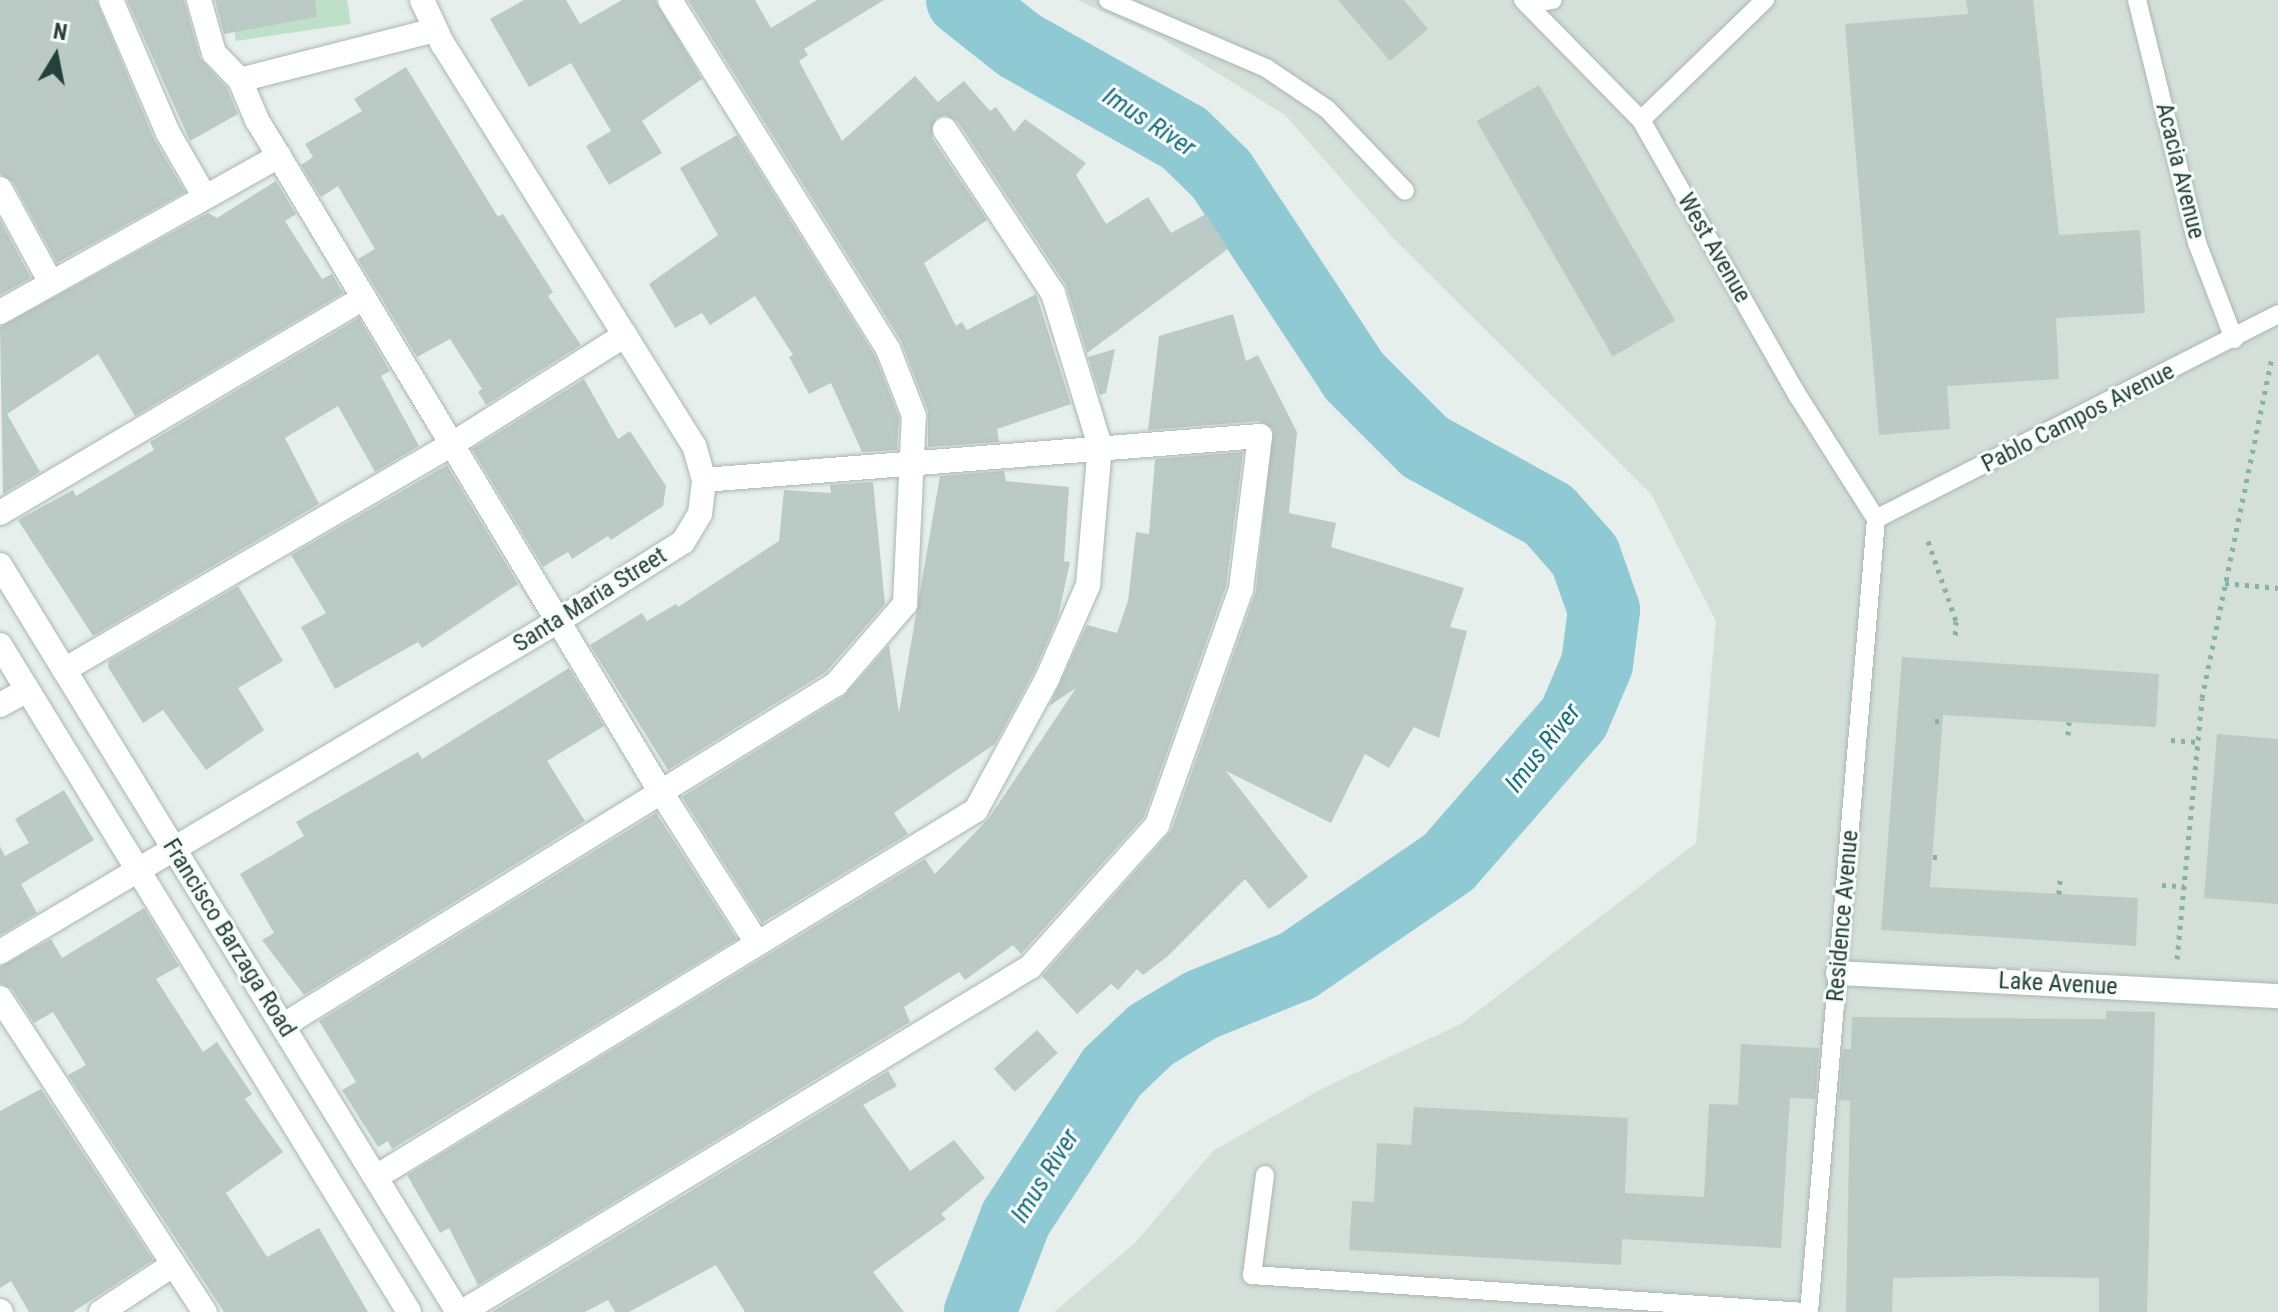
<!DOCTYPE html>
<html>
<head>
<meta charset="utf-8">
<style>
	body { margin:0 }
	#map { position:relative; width:2278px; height:1312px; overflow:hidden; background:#e6efeb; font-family:"Roboto Condensed",sans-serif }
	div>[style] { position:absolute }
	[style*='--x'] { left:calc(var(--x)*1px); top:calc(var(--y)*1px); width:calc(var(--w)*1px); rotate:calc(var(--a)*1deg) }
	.built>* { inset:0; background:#d4dfda }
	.green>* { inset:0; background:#bfe0c8 }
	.river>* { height:72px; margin:-36px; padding:0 36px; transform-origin:36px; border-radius:36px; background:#8ec9d4 }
	.building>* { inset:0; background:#bbcac4; transform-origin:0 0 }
	.path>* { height:5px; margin-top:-2.5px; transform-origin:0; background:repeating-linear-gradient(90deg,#86b3a5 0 4px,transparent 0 10px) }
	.roads { filter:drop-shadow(0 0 2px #a8b8b2) drop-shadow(0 0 2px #a8b8b2) }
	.lane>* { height:18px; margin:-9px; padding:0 9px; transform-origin:9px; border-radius:9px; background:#fff }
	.street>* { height:24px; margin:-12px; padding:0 12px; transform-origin:12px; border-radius:12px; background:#fff }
	.secondary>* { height:24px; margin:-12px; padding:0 12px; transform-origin:12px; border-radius:12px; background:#fff }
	span { translate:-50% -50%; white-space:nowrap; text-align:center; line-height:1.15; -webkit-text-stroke:6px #f7fbf9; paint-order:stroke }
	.street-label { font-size:24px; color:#24423a }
	.water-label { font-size:26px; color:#1c6f80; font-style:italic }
	.north { position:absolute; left:16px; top:16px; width:80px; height:80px; -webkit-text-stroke:6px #f7fbf9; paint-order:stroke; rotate:10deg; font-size:22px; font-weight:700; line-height:32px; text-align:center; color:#24423a }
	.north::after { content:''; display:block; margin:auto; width:28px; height:36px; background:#24423a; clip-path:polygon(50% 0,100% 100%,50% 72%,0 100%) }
</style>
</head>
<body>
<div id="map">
	<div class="built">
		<div style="clip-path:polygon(1077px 0,2278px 0,2278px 1312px,1054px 1312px,1135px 1243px,1213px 1151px,1325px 1087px,1461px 1024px,1696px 843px,1716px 621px,1651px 494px,1395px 240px,1285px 115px,1163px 39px)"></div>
	</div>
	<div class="green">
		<div style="clip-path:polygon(229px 0,347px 0,351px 24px,236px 41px)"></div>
	</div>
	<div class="river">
		<div style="--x:962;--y:0;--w:73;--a:38.3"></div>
		<div style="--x:1019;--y:45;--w:189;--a:29.4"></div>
		<div style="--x:1184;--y:138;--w:52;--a:44.2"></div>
		<div style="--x:1221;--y:174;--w:242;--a:56.6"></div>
		<div style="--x:1354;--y:376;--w:100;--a:45"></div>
		<div style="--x:1425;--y:447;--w:141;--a:28.7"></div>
		<div style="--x:1549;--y:515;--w:55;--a:48.7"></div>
		<div style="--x:1585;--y:556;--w:57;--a:70.6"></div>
		<div style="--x:1604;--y:610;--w:54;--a:97.4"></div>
		<div style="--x:1597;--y:664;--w:59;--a:113.1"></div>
		<div style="--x:1574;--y:718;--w:191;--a:131"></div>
		<div style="--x:1449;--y:862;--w:184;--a:145.6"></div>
		<div style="--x:1297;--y:966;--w:104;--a:157.9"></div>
		<div style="--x:1201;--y:1005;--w:58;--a:149"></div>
		<div style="--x:1151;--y:1035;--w:54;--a:136.5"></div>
		<div style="--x:1112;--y:1072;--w:175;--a:123.3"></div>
		<div style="--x:1016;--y:1218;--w:101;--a:111"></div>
	</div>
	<div class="building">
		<div style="clip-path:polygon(0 0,96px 0,154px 139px,185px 192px,57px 263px,13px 182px,0 174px)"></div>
		<div style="clip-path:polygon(127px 0,184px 0,200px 58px,227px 88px,238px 114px,190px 141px)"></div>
		<div style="clip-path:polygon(215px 0,315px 0,317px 17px,224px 34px)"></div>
		<div style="clip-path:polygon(524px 0,566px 0,580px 24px,622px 0,655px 0,702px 79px,642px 121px,662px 153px,609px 185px,586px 146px,611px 131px,571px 63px,529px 87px,490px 19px)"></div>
		<div style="clip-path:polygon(688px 0,755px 0,771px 28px,817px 0,884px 0,804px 49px,808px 55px,799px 61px,842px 141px,915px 76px,938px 102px,964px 81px,990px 111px,996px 107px,1014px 132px,1025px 119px,1086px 163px,1076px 175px,1106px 224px,1148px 197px,1171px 233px,1206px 214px,1228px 249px,1087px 353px,1066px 285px,958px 122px,945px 115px,936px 118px,932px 138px,987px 220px,924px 263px,956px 326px,962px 322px,967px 330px,1036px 294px,1071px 404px,997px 429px,999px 442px,928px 447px,928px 411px,901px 341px)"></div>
		<div style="clip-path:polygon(1338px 0,1404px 0,1428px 29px,1390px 61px)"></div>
		<div style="clip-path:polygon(1966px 0,2033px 0,2059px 235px,2140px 230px,2145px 313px,2056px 318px,2059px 379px,1947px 386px,1950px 429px,1879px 435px,1845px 24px,1968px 14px)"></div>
		<div style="clip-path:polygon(406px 67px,498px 217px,503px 214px,553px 292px,548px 296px,581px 345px,486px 405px,478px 392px,482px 389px,450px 339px,417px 357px,358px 259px,375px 249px,338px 186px,321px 197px,301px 165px,313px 157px,305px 144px,362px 111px,354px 99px)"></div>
		<div style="left:1539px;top:85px;width:272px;height:72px;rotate:60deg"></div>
		<div style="clip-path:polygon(737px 135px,875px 356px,899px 418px,897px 450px,862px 452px,831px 383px,809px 394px,789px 357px,793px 355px,755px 296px,710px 325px,702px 313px,675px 328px,649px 284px,718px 235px,680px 168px)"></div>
		<div style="clip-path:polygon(276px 181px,296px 214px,285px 221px,322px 279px,332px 274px,343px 293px,135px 416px,98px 354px,7px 414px,40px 472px,3px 494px,0 327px,208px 213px,217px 218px)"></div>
		<div style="clip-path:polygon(0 220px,31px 278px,0 295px)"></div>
		<div style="clip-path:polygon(1233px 314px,1246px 361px,1258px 355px,1297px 432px,1289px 513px,1336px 523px,1331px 547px,1464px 588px,1450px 627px,1467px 631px,1439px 738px,1414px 727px,1389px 768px,1365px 754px,1331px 823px,1226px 771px,1308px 877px,1269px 909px,1245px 879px,1168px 956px,1143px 975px,1137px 969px,1118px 990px,1111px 984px,1077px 1014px,1042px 976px,1171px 831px,1256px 591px,1273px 429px,1259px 421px,1148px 430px,1159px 336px)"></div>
		<div style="clip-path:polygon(359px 318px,390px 371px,381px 376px,419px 446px,375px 472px,338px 406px,285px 438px,319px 504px,93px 636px,18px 520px,73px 490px,76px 496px,154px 450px,150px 442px)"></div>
		<div style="clip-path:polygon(1115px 349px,1106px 393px,1100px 395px,1088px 357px)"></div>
		<div style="clip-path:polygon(584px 379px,618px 439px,630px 431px,666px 486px,663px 506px,611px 540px,608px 536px,572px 559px,568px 552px,543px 567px,472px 449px)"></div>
		<div style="clip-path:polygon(1243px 452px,1226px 586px,1144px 817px,1021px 954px,1013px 945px,965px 980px,959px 972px,904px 1007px,910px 1022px,478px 1285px,449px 1228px,440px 1233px,407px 1175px,925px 859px,935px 874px,989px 818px,1076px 688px,1049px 706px,1087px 625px,1117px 633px,1128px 601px,1136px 532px,1149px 534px,1155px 459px)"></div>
		<div style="clip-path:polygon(447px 465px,518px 584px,422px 648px,418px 642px,335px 689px,301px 627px,326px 613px,291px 555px)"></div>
		<div style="clip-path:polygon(1004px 471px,1006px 481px,1069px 487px,1064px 561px,1070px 562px,1058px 617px,1034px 672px,995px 744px,894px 813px,908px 834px,762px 923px,682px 797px,844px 696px,889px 645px,899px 713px,940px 476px)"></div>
		<div style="clip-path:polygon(873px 482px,885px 604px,826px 672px,668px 770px,590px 645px,642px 613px,647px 621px,676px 604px,678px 607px,779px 541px,784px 490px,831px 493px,830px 485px)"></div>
		<div style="clip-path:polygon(238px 586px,283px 661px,238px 688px,264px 730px,206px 770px,163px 710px,143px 723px,108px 667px,109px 661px)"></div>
		<div style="clip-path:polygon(1902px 657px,2159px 674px,2156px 727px,1943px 715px,1930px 887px,2138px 898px,2136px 946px,1881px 930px)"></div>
		<div style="clip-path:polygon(569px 668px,604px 726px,547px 761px,585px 821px,304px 995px,262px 940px,274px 933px,240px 874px,304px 836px,296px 822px,418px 752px,422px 759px)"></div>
		<div style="clip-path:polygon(2217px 734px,2278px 739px,2278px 904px,2204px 898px)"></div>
		<div style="clip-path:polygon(64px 790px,94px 840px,21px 884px,37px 913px,0 935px,0 846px,5px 856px,29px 843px,15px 819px)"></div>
		<div style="clip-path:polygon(656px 813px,737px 939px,392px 1149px,388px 1141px,378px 1147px,342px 1090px,356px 1082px,319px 1021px)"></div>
		<div style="clip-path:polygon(144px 908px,179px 966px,156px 979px,203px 1052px,217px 1042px,252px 1094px,245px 1099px,283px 1152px,226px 1193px,267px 1257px,319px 1228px,368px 1312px,224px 1312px,68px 1075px,86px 1065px,53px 1012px,34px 1023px,12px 989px,0 983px,0 967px,51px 939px,62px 958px)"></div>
		<div style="clip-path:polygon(2106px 1011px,2155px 1012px,2147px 1312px,2099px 1312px,2099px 1278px,1997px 1276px,1893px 1278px,1892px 1312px,1846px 1312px,1850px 1101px,1839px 1100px,1843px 1049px,1851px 1049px,1852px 1017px,2106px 1019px)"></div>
		<div style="left:1037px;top:1030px;width:31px;height:58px;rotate:48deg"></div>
		<div style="clip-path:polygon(1741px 1044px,1819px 1048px,1815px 1099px,1790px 1098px,1781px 1248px,1622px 1239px,1621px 1265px,1349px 1250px,1352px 1201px,1374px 1202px,1377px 1143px,1411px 1145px,1414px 1107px,1628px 1118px,1625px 1193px,1704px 1197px,1709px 1104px,1738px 1105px)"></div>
		<div style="clip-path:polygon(888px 1071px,897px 1086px,863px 1105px,910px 1171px,954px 1140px,985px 1178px,941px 1214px,946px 1219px,873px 1272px,904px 1312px,745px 1312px,716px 1265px,629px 1312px,615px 1312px,608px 1300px,585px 1312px,492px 1312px)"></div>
		<div style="clip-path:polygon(41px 1089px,153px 1260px,73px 1312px,29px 1312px,11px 1281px,0 1288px,0 1111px)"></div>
	</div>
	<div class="path">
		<div style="--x:1928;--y:541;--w:85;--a:70.7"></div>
		<div style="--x:1956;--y:621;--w:18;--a:93"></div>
		<div style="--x:2225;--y:583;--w:53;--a:5.4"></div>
		<div style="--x:1935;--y:721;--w:8;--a:0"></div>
		<div style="--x:2068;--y:735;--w:13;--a:-86"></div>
		<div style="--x:2171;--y:740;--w:27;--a:4"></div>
		<div style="--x:1933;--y:857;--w:6;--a:0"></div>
		<div style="--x:2162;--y:885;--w:22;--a:3"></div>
		<div style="--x:2059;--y:894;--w:14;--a:-86"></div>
		<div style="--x:2177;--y:959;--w:262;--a:-84.5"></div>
		<div style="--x:2202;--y:698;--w:349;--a:-78.4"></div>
	</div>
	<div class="roads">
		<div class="lane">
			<div style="--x:1108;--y:0;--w:172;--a:23.3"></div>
			<div style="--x:1266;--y:68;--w:73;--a:33.9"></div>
			<div style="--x:1327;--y:109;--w:113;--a:46.4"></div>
			<div style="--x:1523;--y:0;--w:168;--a:45.5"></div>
			<div style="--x:1641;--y:120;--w:318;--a:60.4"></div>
			<div style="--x:1798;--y:396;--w:146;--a:57.6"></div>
			<div style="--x:2137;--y:0;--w:250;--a:76.1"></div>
			<div style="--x:2197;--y:243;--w:103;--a:68.9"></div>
			<div style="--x:1527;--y:4;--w:26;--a:-9"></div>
			<div style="--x:1641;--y:120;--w:173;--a:-44.1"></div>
			<div style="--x:1876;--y:519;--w:451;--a:-27"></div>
			<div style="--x:1265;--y:1175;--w:101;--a:97.4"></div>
			<div style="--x:1252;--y:1275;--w:553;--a:3.83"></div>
			<div style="--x:1809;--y:1312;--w:796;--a:-85.17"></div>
		</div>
		<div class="street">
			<div style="--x:111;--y:0;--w:145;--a:66.8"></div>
			<div style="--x:168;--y:133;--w:74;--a:60"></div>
			<div style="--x:199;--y:0;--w:55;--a:74.2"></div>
			<div style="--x:214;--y:53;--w:37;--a:46"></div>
			<div style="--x:240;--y:80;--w:43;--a:67"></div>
			<div style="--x:257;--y:120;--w:780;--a:59"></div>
			<div style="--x:659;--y:789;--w:183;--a:57.5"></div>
			<div style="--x:240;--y:80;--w:201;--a:-14.4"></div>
			<div style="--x:0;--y:189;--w:107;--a:61.5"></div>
			<div style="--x:0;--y:312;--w:320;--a:-29.2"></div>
			<div style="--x:0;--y:513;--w:423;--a:-30.6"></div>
			<div style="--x:64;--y:670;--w:448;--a:-30.2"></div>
			<div style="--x:451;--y:445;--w:206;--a:-32.3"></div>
			<div style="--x:0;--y:705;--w:31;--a:-29"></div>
			<div style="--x:0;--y:952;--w:649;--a:-30.68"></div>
			<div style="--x:558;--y:621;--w:148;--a:-32.3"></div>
			<div style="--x:683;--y:542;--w:33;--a:-59"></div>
			<div style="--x:700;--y:514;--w:34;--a:-83"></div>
			<div style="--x:704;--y:480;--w:35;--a:-106"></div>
			<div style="--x:694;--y:446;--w:473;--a:-122"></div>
			<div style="--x:443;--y:45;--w:50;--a:-115"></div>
			<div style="--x:1838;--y:973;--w:441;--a:3"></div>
			<div style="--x:0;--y:998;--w:375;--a:56.9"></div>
			<div style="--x:284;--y:1025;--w:649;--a:-31.71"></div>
			<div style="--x:836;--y:684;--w:106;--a:-49.2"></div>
			<div style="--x:905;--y:604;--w:188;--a:-87.3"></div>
			<div style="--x:914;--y:416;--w:72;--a:-111.2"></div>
			<div style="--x:888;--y:349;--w:411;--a:-122"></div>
			<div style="--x:376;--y:1177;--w:703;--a:-31.45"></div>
			<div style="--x:976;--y:810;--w:149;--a:-61.5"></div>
			<div style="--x:1047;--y:679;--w:103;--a:-66.4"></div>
			<div style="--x:1088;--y:585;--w:140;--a:-85.1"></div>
			<div style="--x:1100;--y:446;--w:160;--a:-107.1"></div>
			<div style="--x:1053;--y:293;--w:196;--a:-123.5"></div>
			<div style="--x:0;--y:1311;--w:1;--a:45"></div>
			<div style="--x:101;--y:1312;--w:87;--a:-33.3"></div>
			<div style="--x:462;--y:1312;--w:665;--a:-31.27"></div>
			<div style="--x:1030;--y:967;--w:191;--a:-48.2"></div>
			<div style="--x:1157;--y:825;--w:251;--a:-70.4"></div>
			<div style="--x:1241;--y:589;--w:154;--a:-82.9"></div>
			<div style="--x:1260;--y:436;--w:558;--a:175.48"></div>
		</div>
		<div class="secondary">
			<div style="--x:0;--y:565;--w:876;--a:58.49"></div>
			<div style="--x:0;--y:645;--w:782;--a:58.48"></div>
		</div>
	</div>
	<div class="street-label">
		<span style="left:2180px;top:171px;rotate:76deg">Acacia Avenue</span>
		<span style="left:1714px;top:248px;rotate:60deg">West Avenue</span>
		<span style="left:2078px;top:418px;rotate:-27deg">Pablo Campos Avenue</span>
		<span style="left:590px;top:600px;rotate:-32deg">Santa Maria Street</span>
		<span style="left:1843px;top:916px;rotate:-85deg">Residence Avenue</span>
		<span style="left:229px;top:938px;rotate:58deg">Francisco Barzaga Road</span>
		<span style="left:2058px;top:984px;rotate:3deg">Lake Avenue</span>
	</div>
	<div class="water-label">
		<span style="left:1149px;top:122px;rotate:33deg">Imus River</span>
		<span style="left:1543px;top:748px;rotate:-52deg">Imus River</span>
		<span style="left:1045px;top:1176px;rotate:-58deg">Imus River</span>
	</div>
	<div class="north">N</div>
</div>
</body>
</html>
